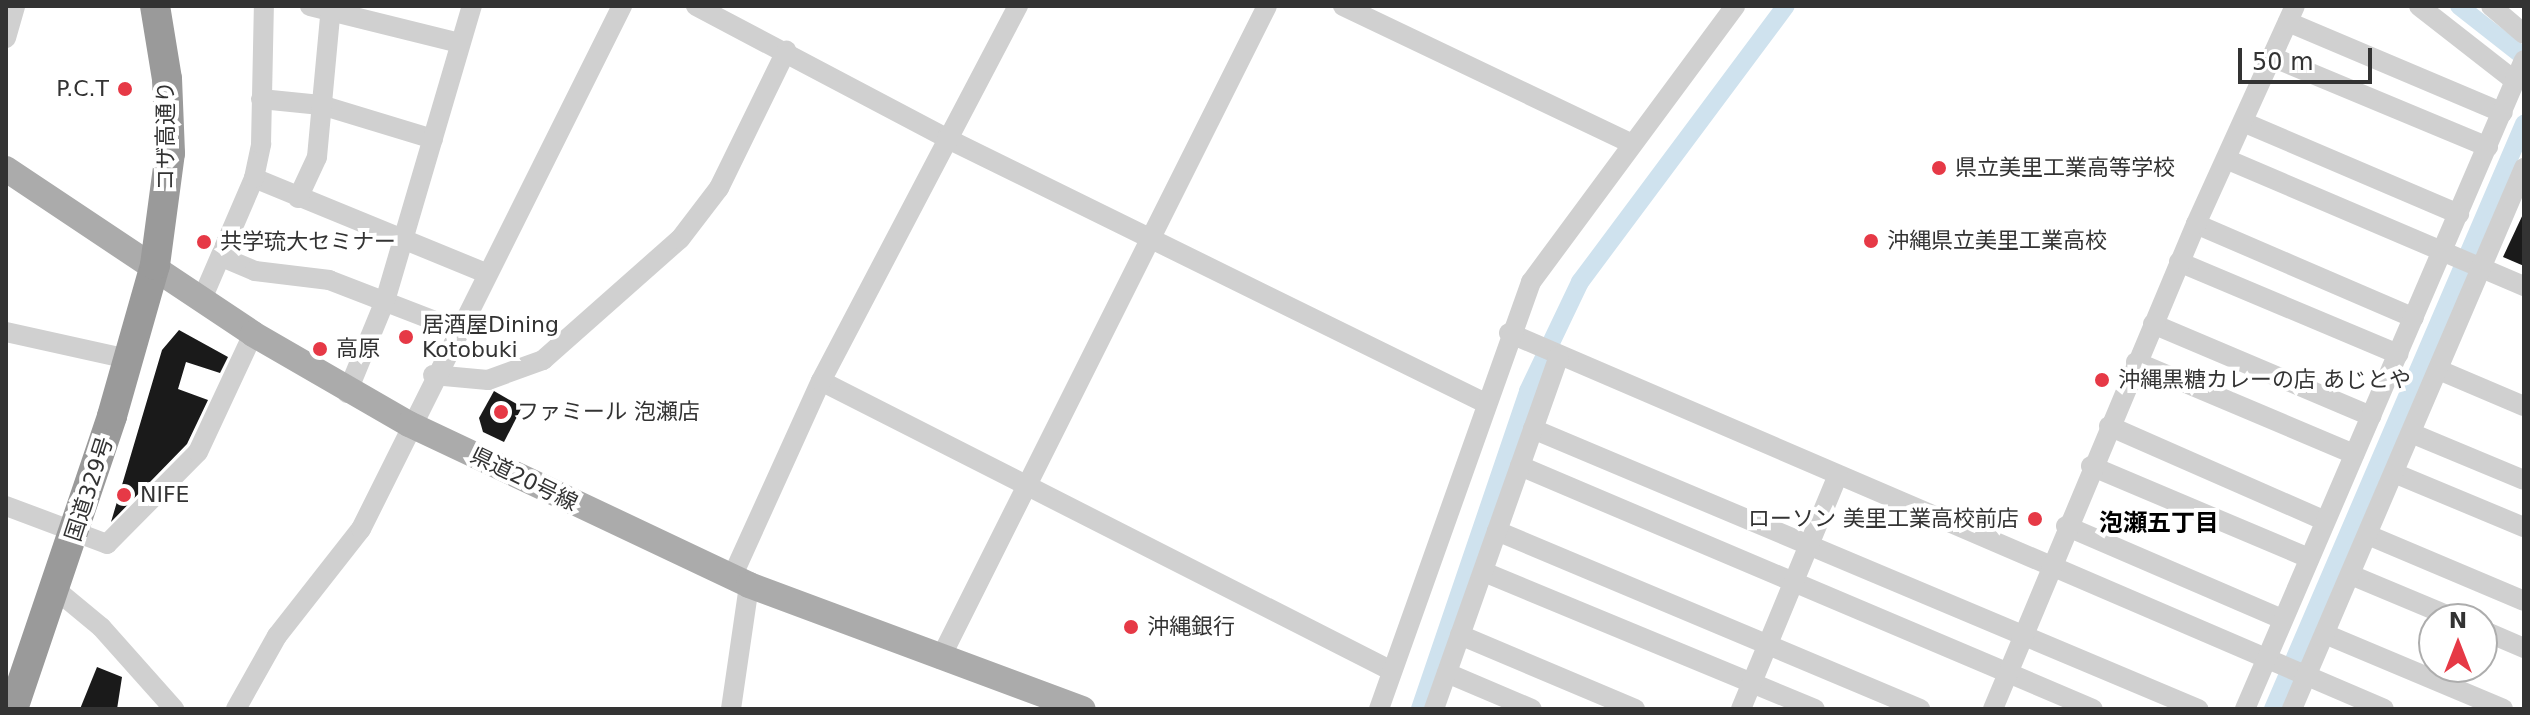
<!DOCTYPE html>
<html>
<head>
<meta charset="utf-8">
<style>
	body { margin:0 }
	#map { position:relative; width:2530px; height:715px; overflow:hidden; background:#fff; font-family:"DejaVu Sans","Noto Sans JP",sans-serif }
	div>[style] { position:absolute }
	[style*='--x'] { left:calc(var(--x)*1px); top:calc(var(--y)*1px); width:calc(var(--w)*1px); rotate:calc(var(--a)*1deg) }
	.canal>* { height:18px; margin:-9px; padding:0 9px; transform-origin:9px; border-radius:9px; background:#cfe2ee }
	.building>* { inset:0; background:#1a1a1a }
	.minor>* { height:20px; margin:-10px; padding:0 10px; transform-origin:10px; border-radius:10px; background:#d0d0d0 }
	.major>* { height:26px; margin:-13px; padding:0 13px; transform-origin:13px; border-radius:13px; background:#ababab }
	.highway>* { height:30px; margin:-15px; padding:0 15px; transform-origin:15px; border-radius:15px; background:#9a9a9a }
	.dots>* { width:22px; height:22px; translate:-50% -50%; box-sizing:border-box; border:4px solid #fff; border-radius:50% }
	span { translate:-50% -50%; white-space:nowrap; text-align:center; line-height:1.15; -webkit-text-stroke:8px #fff; paint-order:stroke }
	.poi-label { font-size:22px; color:#333 }
	.right { translate:-100% -50%; text-align:right }
	.left { translate:0 -50%; text-align:left }
	.street-label { font-size:22px; color:#333 }
	.neighbourhood-label { font-size:24px; color:#000; font-weight:700 }
	.frame { position:absolute; inset:0; border:8px solid #333; pointer-events:none }
	.north { position:absolute; left:2418px; top:603px; width:80px; height:80px; box-sizing:border-box; background:#fff; border:2px solid #adadad; border-radius:50%; rotate:0deg; font-size:22px; font-weight:700; line-height:32px; text-align:center; color:#333 }
	.north::after { content:''; display:block; margin:auto; width:28px; height:36px; background:#e63946; clip-path:polygon(50% 0,100% 100%,50% 72%,0 100%) }
	.scale { position:absolute; left:2238px; top:48px; width:134px; height:36px; box-sizing:border-box; border:4px solid #333; border-top:0; padding-left:10px; font-size:24px; line-height:28px; white-space:nowrap; color:#333; -webkit-text-stroke:6px #fff; paint-order:stroke }
</style>
</head>
<body>
<div id="map">
	<div class="canal">
		<div style="--x:2459;--y:6;--w:83;--a:38.1"></div>
		<div style="--x:1420;--y:709;--w:336;--a:-71.2"></div>
		<div style="--x:1528;--y:391;--w:121;--a:-64.5"></div>
		<div style="--x:1580;--y:282;--w:344;--a:-53.3"></div>
		<div style="--x:2273;--y:709;--w:637;--a:-66.78"></div>
	</div>
	<div class="building">
		<div style="clip-path:polygon(2524px 212px,2524px 266px,2503px 257px)"></div>
		<div style="clip-path:polygon(179px 330px,228px 357px,220px 373px,186px 362px,178px 389px,208px 400px,187px 444px,111px 522px,162px 350px)"></div>
		<div style="clip-path:polygon(494px 391px,522px 407px,504px 442px,483px 432px,479px 418px)"></div>
		<div style="clip-path:polygon(97px 667px,122px 677px,117px 709px,80px 709px)"></div>
	</div>
	<div class="minor">
		<div style="--x:310;--y:6;--w:154;--a:13.9"></div>
		<div style="--x:696;--y:6;--w:283;--a:27.8"></div>
		<div style="--x:946;--y:138;--w:598;--a:26.18"></div>
		<div style="--x:1343;--y:6;--w:320;--a:25.5"></div>
		<div style="--x:2419;--y:6;--w:122;--a:38"></div>
		<div style="--x:2491;--y:6;--w:43;--a:40.3"></div>
		<div style="--x:2288;--y:22;--w:233;--a:22.9"></div>
		<div style="--x:6;--y:38;--w:33;--a:-74"></div>
		<div style="--x:2272;--y:57;--w:234;--a:22.6"></div>
		<div style="--x:261;--y:99;--w:60;--a:5.7"></div>
		<div style="--x:321;--y:105;--w:117;--a:16.9"></div>
		<div style="--x:2243;--y:122;--w:235;--a:23.1"></div>
		<div style="--x:2226;--y:159;--w:324;--a:23.1"></div>
		<div style="--x:254;--y:178;--w:251;--a:22.3"></div>
		<div style="--x:298;--y:198;--w:45;--a:-65.1"></div>
		<div style="--x:317;--y:157;--w:152;--a:-84.7"></div>
		<div style="--x:2196;--y:224;--w:237;--a:23.3"></div>
		<div style="--x:222;--y:257;--w:36;--a:23"></div>
		<div style="--x:255;--y:271;--w:75;--a:6.9"></div>
		<div style="--x:329;--y:280;--w:136;--a:21.1"></div>
		<div style="--x:2179;--y:262;--w:238;--a:22.8"></div>
		<div style="--x:202;--y:299;--w:132;--a:-66.7"></div>
		<div style="--x:254;--y:178;--w:35;--a:-78"></div>
		<div style="--x:261;--y:144;--w:138;--a:-88.8"></div>
		<div style="--x:2153;--y:324;--w:237;--a:22.9"></div>
		<div style="--x:6;--y:332;--w:125;--a:12.5"></div>
		<div style="--x:1509;--y:333;--w:952;--a:23.25"></div>
		<div style="--x:2136;--y:362;--w:237;--a:22.9"></div>
		<div style="--x:2439;--y:370;--w:92;--a:23"></div>
		<div style="--x:433;--y:375;--w:55;--a:5.2"></div>
		<div style="--x:488;--y:380;--w:59;--a:-20"></div>
		<div style="--x:543;--y:360;--w:183;--a:-41.5"></div>
		<div style="--x:680;--y:239;--w:64;--a:-52.6"></div>
		<div style="--x:719;--y:188;--w:153;--a:-63.9"></div>
		<div style="--x:821;--y:381;--w:640;--a:26.93"></div>
		<div style="--x:347;--y:393;--w:100;--a:-67.6"></div>
		<div style="--x:385;--y:301;--w:308;--a:-73.6"></div>
		<div style="--x:2109;--y:426;--w:236;--a:23.7"></div>
		<div style="--x:1533;--y:429;--w:722;--a:22.83"></div>
		<div style="--x:2411;--y:433;--w:122;--a:22.6"></div>
		<div style="--x:1520;--y:466;--w:622;--a:22.98"></div>
		<div style="--x:2091;--y:466;--w:237;--a:22.9"></div>
		<div style="--x:2394;--y:473;--w:141;--a:22.6"></div>
		<div style="--x:6;--y:506;--w:108;--a:20.6"></div>
		<div style="--x:107;--y:544;--w:129;--a:-45.3"></div>
		<div style="--x:198;--y:452;--w:130;--a:-65"></div>
		<div style="--x:2066;--y:526;--w:235;--a:23.3"></div>
		<div style="--x:1497;--y:531;--w:459;--a:22.8"></div>
		<div style="--x:2368;--y:535;--w:169;--a:22.9"></div>
		<div style="--x:1484;--y:572;--w:358;--a:22.5"></div>
		<div style="--x:2351;--y:575;--w:114;--a:22.7"></div>
		<div style="--x:732;--y:577;--w:215;--a:-65.6"></div>
		<div style="--x:821;--y:381;--w:424;--a:-62.3"></div>
		<div style="--x:55;--y:589;--w:60;--a:39.6"></div>
		<div style="--x:101;--y:627;--w:110;--a:48.3"></div>
		<div style="--x:2482;--y:630;--w:46;--a:23.2"></div>
		<div style="--x:2325;--y:634;--w:193;--a:22.8"></div>
		<div style="--x:1460;--y:635;--w:190;--a:22.9"></div>
		<div style="--x:940;--y:659;--w:730;--a:-63.4"></div>
		<div style="--x:1447;--y:673;--w:92;--a:23"></div>
		<div style="--x:236;--y:709;--w:84;--a:-60.7"></div>
		<div style="--x:277;--y:636;--w:136;--a:-51.9"></div>
		<div style="--x:361;--y:529;--w:585;--a:-63.48"></div>
		<div style="--x:731;--y:709;--w:125;--a:-81.7"></div>
		<div style="--x:1379;--y:709;--w:453;--a:-70.4"></div>
		<div style="--x:1531;--y:282;--w:343;--a:-53.5"></div>
		<div style="--x:1434;--y:709;--w:374;--a:-70.5"></div>
		<div style="--x:1741;--y:709;--w:253;--a:-67.5"></div>
		<div style="--x:1993;--y:709;--w:526;--a:-67.29"></div>
		<div style="--x:2196;--y:224;--w:239;--a:-65.6"></div>
		<div style="--x:2245;--y:709;--w:706;--a:-66.74"></div>
		<div style="--x:2292;--y:709;--w:589;--a:-66.79"></div>
	</div>
	<div class="major">
		<div style="--x:6;--y:169;--w:297;--a:33.7"></div>
		<div style="--x:253;--y:334;--w:180;--a:30"></div>
		<div style="--x:409;--y:424;--w:376;--a:25.3"></div>
		<div style="--x:749;--y:585;--w:356;--a:20.4"></div>
	</div>
	<div class="highway">
		<div style="--x:13;--y:709;--w:309;--a:-71.3"></div>
		<div style="--x:112;--y:416;--w:157;--a:-74.1"></div>
		<div style="--x:155;--y:265;--w:113;--a:-82.4"></div>
		<div style="--x:170;--y:153;--w:74;--a:-92.3"></div>
		<div style="--x:167;--y:79;--w:74;--a:-99.3"></div>
	</div>
	<div class="dots">
		<div style="left:125px;top:89px;background:#e63946"></div>
		<div style="left:1939px;top:168px;background:#e63946"></div>
		<div style="left:1871px;top:241px;background:#e63946"></div>
		<div style="left:204px;top:242px;background:#e63946"></div>
		<div style="left:406px;top:337px;background:#e63946"></div>
		<div style="left:320px;top:349px;background:#e63946"></div>
		<div style="left:2102px;top:380px;background:#e63946"></div>
		<div style="left:501px;top:412px;background:#e63946"></div>
		<div style="left:124px;top:495px;background:#e63946"></div>
		<div style="left:2035px;top:519px;background:#e63946"></div>
		<div style="left:1131px;top:627px;background:#e63946"></div>
	</div>
	<div class="poi-label">
		<span class="right" style="left:109px;top:89px">P.C.T</span>
		<span class="left" style="left:1955px;top:168px">県立美里工業高等学校</span>
		<span class="left" style="left:1887px;top:241px">沖縄県立美里工業高校</span>
		<span class="left" style="left:220px;top:242px">共学琉大セミナー</span>
		<span class="left" style="left:422px;top:337px">居酒屋Dining<br>Kotobuki</span>
		<span class="left" style="left:336px;top:349px">高原</span>
		<span class="left" style="left:2118px;top:380px">沖縄黒糖カレーの店 あじとや</span>
		<span class="left" style="left:517px;top:412px">ファミール 泡瀬店</span>
		<span class="left" style="left:140px;top:495px">NIFE</span>
		<span class="right" style="left:2019px;top:519px">ローソン 美里工業高校前店</span>
		<span class="left" style="left:1147px;top:627px">沖縄銀行</span>
	</div>
	<div class="street-label">
		<span style="left:166px;top:136px;rotate:-90deg">コザ高通り</span>
		<span style="left:524px;top:479px;rotate:26deg">県道20号線</span>
		<span style="left:89px;top:489px;rotate:-72deg">国道329号</span>
	</div>
	<div class="neighbourhood-label">
		<span style="left:2159px;top:524px">泡瀬五丁目</span>
	</div>
	<div class="frame"></div>
	<div class="north">N</div>
	<div class="scale">50 m</div>
</div>
</body>
</html>
